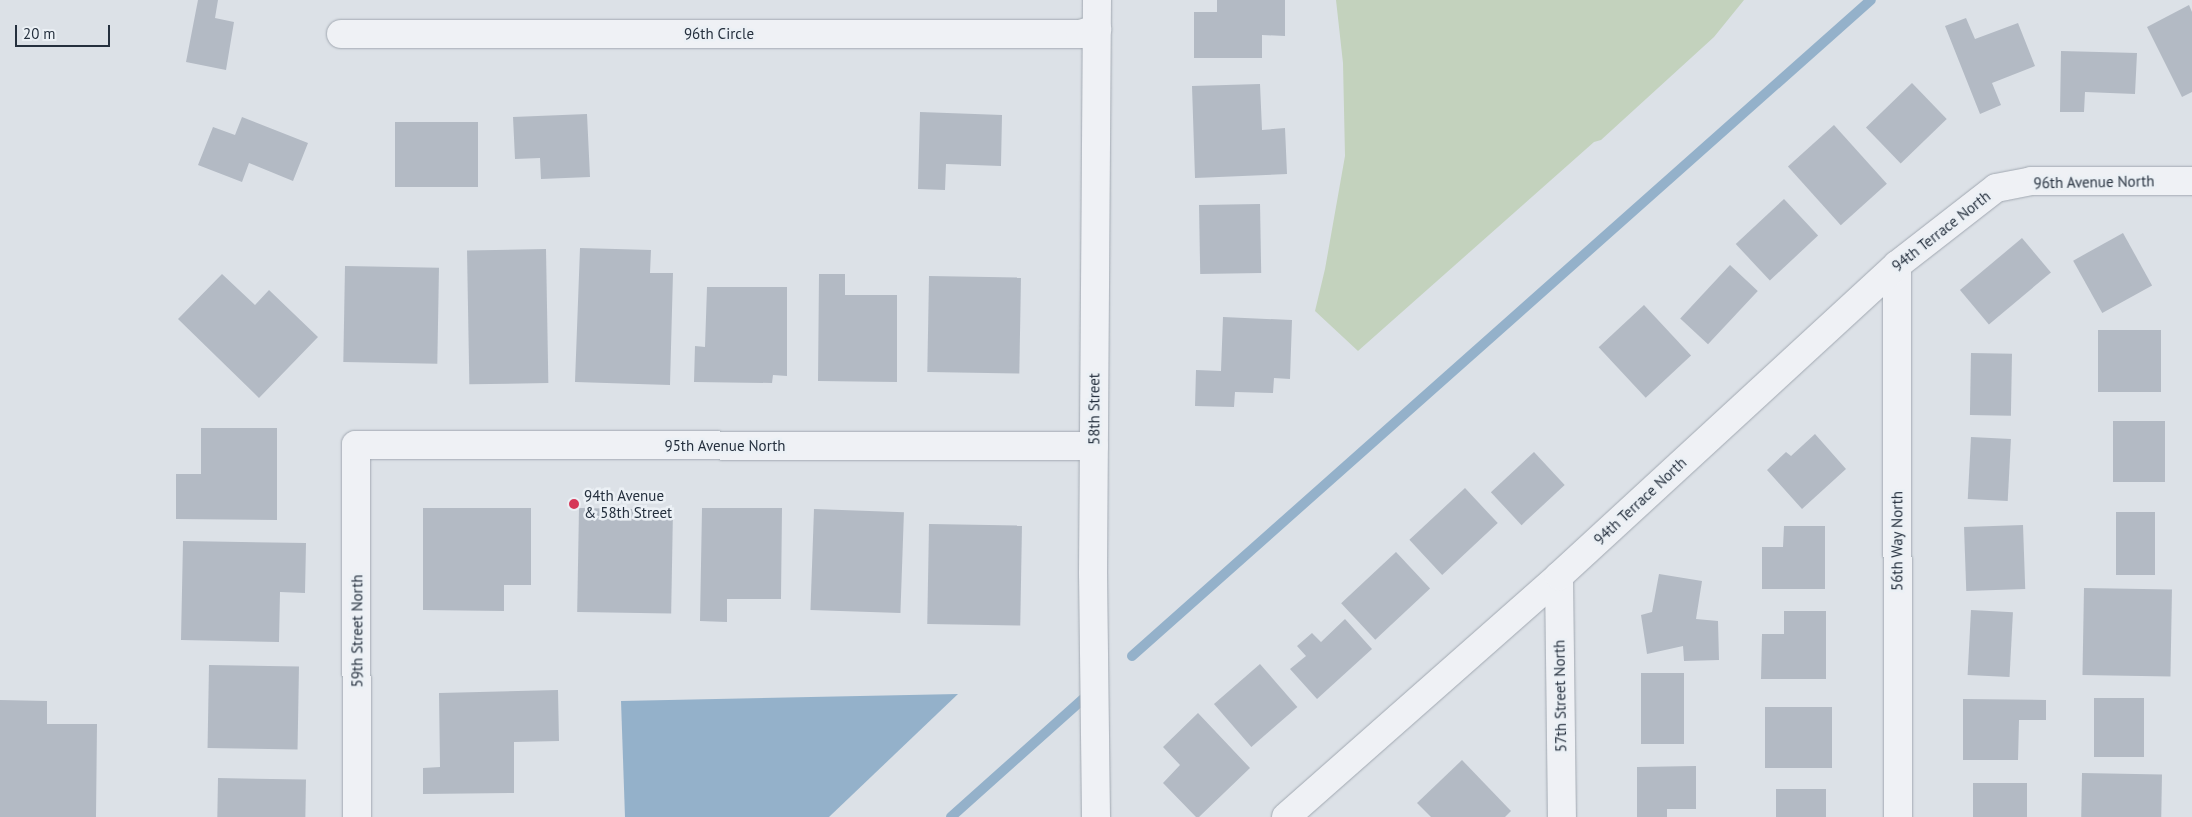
<!DOCTYPE html>
<html>
<head>
<meta charset="utf-8">
<style>
	body { margin:0 }
	#map { position:relative; width:2192px; height:817px; overflow:hidden; background:#dce1e7; font-family:"PT Sans",sans-serif }
	div>[style] { position:absolute }
	[style*='--x'] { left:calc(var(--x)*1px); top:calc(var(--y)*1px); width:calc(var(--w)*1px); rotate:calc(var(--a)*1deg) }
	.green>* { inset:0; background:#c3d2bd }
	.water>* { inset:0; background:#94b1ca }
	.stream>* { height:10px; margin:-5px; padding:0 5px; transform-origin:5px; border-radius:5px; background:#94b1ca }
	.building>* { inset:0; background:#b3bac4; transform-origin:0 0 }
	.roads { filter:drop-shadow(0 0 1px #a1a8b1) drop-shadow(0 0 1px #a1a8b1) }
	.minor>* { height:28px; margin:-14px; padding:0 14px; transform-origin:14px; border-radius:14px; background:#eff1f5 }
	.tertiary>* { height:28px; margin:-14px; padding:0 14px; transform-origin:14px; border-radius:14px; background:#eff1f5 }
	.dots>* { width:14px; height:14px; translate:-50% -50%; box-sizing:border-box; border:2px solid #ebf0f5; border-radius:50% }
	span { translate:-50% -50%; white-space:nowrap; text-align:center; line-height:1.15; -webkit-text-stroke:5px #ebf0f5; paint-order:stroke }
	.street-label { font-size:15px; color:#25303e }
	.poi-label { font-size:15px; color:#25303e }
	.left { translate:0 -50%; text-align:left }
	.scale { position:absolute; left:15px; top:25px; width:95px; height:22px; box-sizing:border-box; border:2px solid #25303e; border-top:0; padding-left:6px; font-size:15px; line-height:18px; white-space:nowrap; color:#25303e; -webkit-text-stroke:4px #ebf0f5; paint-order:stroke }
</style>
</head>
<body>
<div id="map">
	<div class="green">
		<div style="clip-path:polygon(1336px 0,1744px 0,1714px 37px,1601px 140px,1594px 142px,1358px 351px,1315px 311px,1325px 269px,1345px 156px,1343px 63px)"></div>
	</div>
	<div class="water">
		<div style="clip-path:polygon(958px 694px,829px 817px,625px 817px,621px 701px)"></div>
	</div>
	<div class="stream">
		<div style="--x:1132;--y:656;--w:988;--a:-41.6"></div>
		<div style="--x:951;--y:817;--w:188;--a:-41.8"></div>
	</div>
	<div class="building">
		<div style="clip-path:polygon(198px 0,218px 0,215px 18px,234px 22px,226px 70px,186px 62px)"></div>
		<div style="clip-path:polygon(1217px 0,1285px 0,1285px 36px,1262px 35px,1262px 58px,1194px 58px,1194px 12px,1217px 12px)"></div>
		<div style="clip-path:polygon(2189px 5px,2192px 12px,2192px 92px,2182px 97px,2147px 27px)"></div>
		<div style="clip-path:polygon(1966px 18px,1975px 39px,2018px 23px,2035px 66px,1992px 83px,2001px 105px,1980px 114px,1945px 26px)"></div>
		<div style="clip-path:polygon(2061px 51px,2137px 53px,2135px 94px,2085px 92px,2084px 112px,2060px 112px)"></div>
		<div style="left:1912px;top:83px;width:50px;height:64px;rotate:46deg"></div>
		<div style="clip-path:polygon(1260px 84px,1262px 130px,1285px 128px,1287px 174px,1195px 178px,1192px 86px)"></div>
		<div style="clip-path:polygon(920px 112px,1002px 115px,1001px 166px,946px 164px,945px 190px,918px 189px)"></div>
		<div style="clip-path:polygon(587px 114px,590px 177px,541px 179px,540px 158px,515px 159px,513px 117px)"></div>
		<div style="clip-path:polygon(242px 117px,308px 143px,293px 181px,249px 163px,242px 182px,198px 165px,213px 127px,235px 135px)"></div>
		<div style="left:395px;top:122px;width:83px;height:65px"></div>
		<div style="left:1834px;top:125px;width:79px;height:62px;rotate:48deg"></div>
		<div style="left:1784px;top:199px;width:50px;height:66px;rotate:47deg"></div>
		<div style="left:1260px;top:204px;width:69px;height:61px;rotate:89deg"></div>
		<div style="left:2123px;top:233px;width:60px;height:57px;rotate:61deg"></div>
		<div style="left:2022px;top:238px;width:45px;height:81px;rotate:50deg"></div>
		<div style="clip-path:polygon(580px 248px,651px 250px,650px 273px,673px 273px,670px 385px,575px 382px)"></div>
		<div style="left:546px;top:249px;width:134px;height:79px;rotate:89deg"></div>
		<div style="left:1730px;top:265px;width:38px;height:73px;rotate:43deg"></div>
		<div style="left:345px;top:266px;width:94px;height:96px;rotate:1deg"></div>
		<div style="clip-path:polygon(222px 274px,255px 305px,269px 290px,318px 337px,259px 398px,178px 319px)"></div>
		<div style="clip-path:polygon(819px 274px,845px 274px,845px 295px,897px 295px,897px 382px,818px 381px)"></div>
		<div style="left:929px;top:276px;width:92px;height:96px;rotate:1deg"></div>
		<div style="clip-path:polygon(707px 287px,787px 287px,787px 376px,773px 375px,772px 383px,694px 382px,695px 346px,705px 347px)"></div>
		<div style="left:1644px;top:305px;width:69px;height:62px;rotate:47deg"></div>
		<div style="clip-path:polygon(1223px 317px,1292px 320px,1290px 379px,1274px 378px,1273px 393px,1235px 392px,1234px 407px,1195px 406px,1196px 370px,1221px 371px)"></div>
		<div style="left:2098px;top:330px;width:63px;height:62px"></div>
		<div style="left:1971px;top:353px;width:41px;height:62px;rotate:1deg"></div>
		<div style="left:2113px;top:421px;width:52px;height:61px"></div>
		<div style="clip-path:polygon(201px 428px,277px 428px,277px 520px,176px 519px,176px 474px,201px 474px)"></div>
		<div style="clip-path:polygon(1815px 434px,1846px 469px,1802px 509px,1767px 470px,1786px 452px,1791px 456px)"></div>
		<div style="left:1971px;top:437px;width:40px;height:62px;rotate:3deg"></div>
		<div style="left:1534px;top:452px;width:45px;height:59px;rotate:47deg"></div>
		<div style="left:1465px;top:488px;width:48px;height:76px;rotate:47deg"></div>
		<div style="clip-path:polygon(423px 508px,531px 508px,531px 585px,504px 585px,504px 611px,423px 610px)"></div>
		<div style="left:579px;top:508px;width:94px;height:104px;rotate:1deg"></div>
		<div style="clip-path:polygon(702px 508px,782px 508px,781px 599px,727px 599px,727px 622px,700px 621px)"></div>
		<div style="left:814px;top:509px;width:90px;height:101px;rotate:2deg"></div>
		<div style="left:2116px;top:512px;width:39px;height:63px"></div>
		<div style="left:929px;top:524px;width:93px;height:100px;rotate:1deg"></div>
		<div style="left:2023px;top:525px;width:64px;height:59px;rotate:88deg"></div>
		<div style="clip-path:polygon(1784px 526px,1825px 526px,1825px 589px,1762px 589px,1762px 547px,1783px 547px)"></div>
		<div style="clip-path:polygon(183px 541px,306px 543px,305px 593px,280px 592px,279px 642px,181px 640px)"></div>
		<div style="left:1396px;top:552px;width:50px;height:75px;rotate:47deg"></div>
		<div style="clip-path:polygon(1659px 574px,1702px 581px,1696px 619px,1718px 621px,1719px 660px,1684px 661px,1683px 646px,1647px 654px,1641px 615px,1652px 612px)"></div>
		<div style="left:2084px;top:588px;width:88px;height:87px;rotate:1deg"></div>
		<div style="left:1971px;top:610px;width:42px;height:65px;rotate:3deg"></div>
		<div style="clip-path:polygon(1784px 611px,1826px 611px,1826px 679px,1761px 679px,1762px 634px,1784px 634px)"></div>
		<div style="clip-path:polygon(1345px 619px,1372px 649px,1317px 699px,1290px 669px,1306px 656px,1297px 646px,1312px 633px,1321px 642px)"></div>
		<div style="left:1260px;top:664px;width:57px;height:61px;rotate:49deg"></div>
		<div style="left:209px;top:665px;width:90px;height:83px;rotate:1deg"></div>
		<div style="left:1641px;top:673px;width:43px;height:71px"></div>
		<div style="clip-path:polygon(558px 690px,559px 741px,514px 742px,514px 793px,423px 794px,423px 768px,440px 767px,439px 693px)"></div>
		<div style="left:2094px;top:698px;width:50px;height:59px"></div>
		<div style="clip-path:polygon(1963px 699px,2046px 700px,2046px 720px,2019px 720px,2018px 760px,1963px 760px)"></div>
		<div style="clip-path:polygon(0 700px,47px 701px,47px 724px,97px 724px,96px 817px,0 817px)"></div>
		<div style="left:1765px;top:707px;width:67px;height:61px"></div>
		<div style="clip-path:polygon(1198px 713px,1250px 768px,1199px 817px,1196px 817px,1163px 783px,1180px 765px,1163px 747px)"></div>
		<div style="clip-path:polygon(1462px 760px,1511px 811px,1505px 817px,1431px 817px,1417px 803px)"></div>
		<div style="clip-path:polygon(1696px 766px,1696px 809px,1667px 809px,1667px 817px,1637px 817px,1637px 767px)"></div>
		<div style="left:2082px;top:773px;width:80px;height:44px;rotate:1deg"></div>
		<div style="left:218px;top:778px;width:88px;height:39px;rotate:1deg"></div>
		<div style="left:1973px;top:783px;width:54px;height:34px"></div>
		<div style="left:1776px;top:789px;width:50px;height:28px"></div>
	</div>
	<div class="roads">
		<div class="minor">
			<div style="--x:341;--y:34;--w:739;--a:0"></div>
			<div style="--x:1080;--y:34;--w:18;--a:-16"></div>
			<div style="--x:1897;--y:265;--w:552;--a:89.9"></div>
			<div style="--x:1559;--y:576;--w:241;--a:89.3"></div>
			<div style="--x:357;--y:817;--w:372;--a:-90.2"></div>
			<div style="--x:356;--y:445;--w:738;--a:0.08"></div>
			<div style="--x:1286;--y:817;--w:364;--a:-41.4"></div>
			<div style="--x:1559;--y:576;--w:459;--a:-42.6"></div>
			<div style="--x:1897;--y:265;--w:125;--a:-37.9"></div>
			<div style="--x:1996;--y:188;--w:36;--a:-11"></div>
			<div style="--x:2031;--y:181;--w:161;--a:0"></div>
		</div>
		<div class="tertiary">
			<div style="--x:1096;--y:817;--w:243;--a:-90.7"></div>
			<div style="--x:1093;--y:574;--w:574;--a:-89.6"></div>
		</div>
	</div>
	<div class="dots">
		<div style="left:574px;top:504px;background:#d63858"></div>
	</div>
	<div class="street-label">
		<span style="left:719px;top:34px">96th Circle</span>
		<span style="left:2094px;top:182px;rotate:-1deg">96th Avenue North</span>
		<span style="left:1941px;top:231px;rotate:-38deg">94th Terrace North</span>
		<span style="left:1094px;top:409px;rotate:-90deg">58th Street</span>
		<span style="left:725px;top:446px">95th Avenue North</span>
		<span style="left:1640px;top:501px;rotate:-43deg">94th Terrace North</span>
		<span style="left:1897px;top:541px;rotate:-90deg">56th Way North</span>
		<span style="left:357px;top:631px;rotate:-90deg">59th Street North</span>
		<span style="left:1560px;top:696px;rotate:-91deg">57th Street North</span>
	</div>
	<div class="poi-label">
		<span class="left" style="left:584px;top:504px">94th Avenue<br>&amp; 58th Street</span>
	</div>
	<div class="scale">20 m</div>
</div>
</body>
</html>
